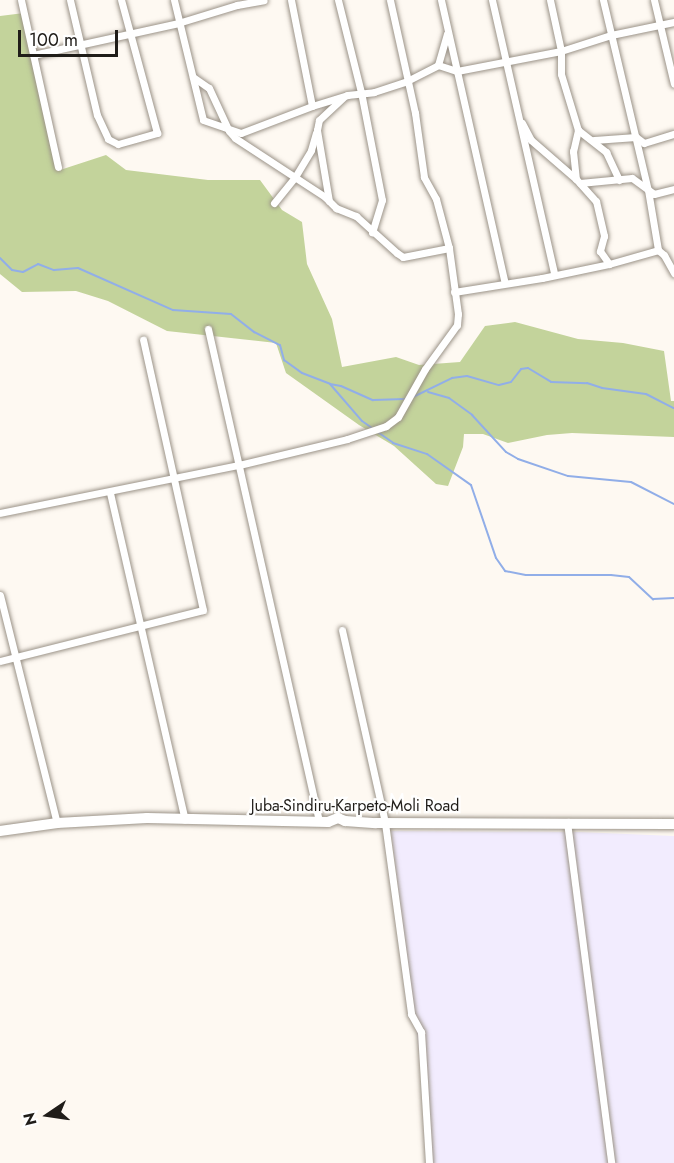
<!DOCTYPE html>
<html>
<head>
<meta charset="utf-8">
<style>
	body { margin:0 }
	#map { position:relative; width:674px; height:1163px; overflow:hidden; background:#fef9f2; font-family:Jost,sans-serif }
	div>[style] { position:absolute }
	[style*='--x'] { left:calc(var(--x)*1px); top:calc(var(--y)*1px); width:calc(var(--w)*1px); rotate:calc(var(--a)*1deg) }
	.industrial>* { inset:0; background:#f2ecfe }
	.green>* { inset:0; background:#c3d39b }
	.stream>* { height:2px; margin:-1px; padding:0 1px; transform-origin:1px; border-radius:1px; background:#91aee8 }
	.roads { filter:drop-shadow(0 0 2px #9b9388) drop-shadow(0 0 2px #9b9388) }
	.minor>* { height:7px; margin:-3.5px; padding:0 3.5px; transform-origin:3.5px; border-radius:3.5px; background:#fff }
	.secondary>* { height:10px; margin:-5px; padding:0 5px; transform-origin:5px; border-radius:5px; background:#fff }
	span { translate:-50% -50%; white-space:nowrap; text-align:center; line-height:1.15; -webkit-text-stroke:4.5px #fff; paint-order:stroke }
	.street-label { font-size:16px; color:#201d19 }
	.north { position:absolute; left:18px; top:1085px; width:60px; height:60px; -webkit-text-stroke:4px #fff; paint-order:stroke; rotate:257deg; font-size:16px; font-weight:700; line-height:24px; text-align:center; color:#201d19 }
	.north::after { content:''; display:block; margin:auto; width:21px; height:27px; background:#201d19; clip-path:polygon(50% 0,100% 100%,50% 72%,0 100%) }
	.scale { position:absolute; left:18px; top:30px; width:100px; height:27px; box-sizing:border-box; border:3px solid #201d19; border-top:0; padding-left:8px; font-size:18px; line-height:21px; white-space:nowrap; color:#201d19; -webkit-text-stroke:4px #fff; paint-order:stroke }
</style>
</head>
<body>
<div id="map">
	<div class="industrial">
		<div style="clip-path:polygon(391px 831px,579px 832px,674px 836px,674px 1163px,433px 1163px)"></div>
	</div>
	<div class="green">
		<div style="clip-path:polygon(24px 13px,57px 171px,106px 155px,126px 170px,208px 180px,260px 180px,282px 210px,302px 222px,307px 264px,332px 319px,342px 367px,396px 357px,419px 365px,460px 362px,485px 326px,515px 322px,578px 339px,623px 343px,664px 351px,671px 401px,674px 401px,674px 437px,572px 433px,547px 435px,508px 443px,483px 434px,464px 434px,463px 447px,448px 486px,436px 484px,394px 446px,359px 425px,286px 373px,276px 343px,167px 331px,108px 301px,76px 291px,22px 292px,0 274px,0 16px)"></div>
	</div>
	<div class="stream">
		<div style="--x:0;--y:258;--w:17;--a:45"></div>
		<div style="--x:12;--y:270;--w:11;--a:10"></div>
		<div style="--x:23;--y:272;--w:17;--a:-28"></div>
		<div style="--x:38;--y:264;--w:17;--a:21"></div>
		<div style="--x:54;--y:270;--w:24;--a:-5"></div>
		<div style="--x:78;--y:268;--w:104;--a:23.9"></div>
		<div style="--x:173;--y:310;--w:58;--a:3.9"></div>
		<div style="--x:231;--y:314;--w:29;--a:38"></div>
		<div style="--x:254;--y:332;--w:29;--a:27"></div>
		<div style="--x:280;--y:345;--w:16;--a:75"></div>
		<div style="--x:284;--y:360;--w:22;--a:36"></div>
		<div style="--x:302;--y:373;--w:30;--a:21"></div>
		<div style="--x:330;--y:384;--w:49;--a:49.1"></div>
		<div style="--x:362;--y:421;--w:38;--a:35"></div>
		<div style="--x:393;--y:443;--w:36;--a:18"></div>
		<div style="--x:427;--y:454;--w:54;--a:35.2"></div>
		<div style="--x:471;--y:485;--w:77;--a:71.1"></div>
		<div style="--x:496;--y:558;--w:16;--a:55"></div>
		<div style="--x:505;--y:571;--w:21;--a:11"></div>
		<div style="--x:526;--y:575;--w:85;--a:0"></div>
		<div style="--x:611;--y:575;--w:18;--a:6"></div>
		<div style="--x:629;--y:577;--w:33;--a:43"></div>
		<div style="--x:653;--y:599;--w:21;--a:-3"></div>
		<div style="--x:330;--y:384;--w:11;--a:10"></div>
		<div style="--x:341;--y:386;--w:35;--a:24"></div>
		<div style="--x:373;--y:400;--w:32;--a:-2"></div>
		<div style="--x:428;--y:392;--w:22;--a:16"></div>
		<div style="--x:449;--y:398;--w:29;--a:36"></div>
		<div style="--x:472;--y:415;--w:50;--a:47.4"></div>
		<div style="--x:506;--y:452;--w:14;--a:30"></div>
		<div style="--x:518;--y:459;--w:53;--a:18.8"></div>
		<div style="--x:568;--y:476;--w:63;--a:5.4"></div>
		<div style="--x:631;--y:482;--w:48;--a:27.1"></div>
		<div style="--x:411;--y:398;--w:46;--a:-26"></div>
		<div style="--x:452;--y:378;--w:15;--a:-8"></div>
		<div style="--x:467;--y:376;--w:33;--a:16"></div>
		<div style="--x:499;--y:385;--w:12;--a:-14"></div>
		<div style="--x:511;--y:382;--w:16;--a:-52"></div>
		<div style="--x:521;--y:369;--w:7;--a:-8"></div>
		<div style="--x:528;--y:368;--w:27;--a:31"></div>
		<div style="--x:551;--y:382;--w:36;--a:2"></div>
		<div style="--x:587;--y:383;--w:16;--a:18"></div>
		<div style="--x:602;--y:388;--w:44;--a:7.8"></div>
		<div style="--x:646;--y:394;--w:31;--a:27"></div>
	</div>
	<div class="roads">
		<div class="minor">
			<div style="--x:21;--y:0;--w:171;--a:77.5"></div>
			<div style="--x:70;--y:0;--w:118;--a:76.8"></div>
			<div style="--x:97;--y:115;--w:26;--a:65"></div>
			<div style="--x:108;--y:139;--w:11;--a:27"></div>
			<div style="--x:118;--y:144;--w:41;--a:-15.8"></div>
			<div style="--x:157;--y:133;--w:138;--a:-105.1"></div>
			<div style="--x:174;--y:0;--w:123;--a:76.4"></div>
			<div style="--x:203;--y:120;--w:40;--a:18.9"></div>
			<div style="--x:241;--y:133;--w:76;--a:-20.8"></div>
			<div style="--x:312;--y:106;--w:37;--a:-17"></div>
			<div style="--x:347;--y:95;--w:27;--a:-6"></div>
			<div style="--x:374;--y:92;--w:35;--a:-18"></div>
			<div style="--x:407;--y:81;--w:35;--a:-27"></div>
			<div style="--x:438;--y:65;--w:20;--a:18"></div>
			<div style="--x:457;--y:71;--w:106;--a:-10.9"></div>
			<div style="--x:561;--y:51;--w:52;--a:-17.7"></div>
			<div style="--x:611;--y:35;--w:64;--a:-11.7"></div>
			<div style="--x:291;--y:0;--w:108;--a:78.8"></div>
			<div style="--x:338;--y:0;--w:95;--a:76"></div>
			<div style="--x:361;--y:92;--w:110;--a:79"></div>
			<div style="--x:382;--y:200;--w:34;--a:107"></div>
			<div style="--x:441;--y:0;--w:290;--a:77.3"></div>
			<div style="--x:492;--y:0;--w:281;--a:77.2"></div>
			<div style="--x:550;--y:0;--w:52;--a:77.8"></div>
			<div style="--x:561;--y:51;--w:23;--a:90"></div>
			<div style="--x:561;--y:74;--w:59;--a:73.1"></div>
			<div style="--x:578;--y:130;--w:22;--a:103"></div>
			<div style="--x:573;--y:151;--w:28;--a:84"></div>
			<div style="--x:576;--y:179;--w:30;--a:48"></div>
			<div style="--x:596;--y:201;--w:36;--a:77"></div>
			<div style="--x:604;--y:236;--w:16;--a:105"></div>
			<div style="--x:600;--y:251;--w:16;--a:55"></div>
			<div style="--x:609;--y:264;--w:51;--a:-15.9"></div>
			<div style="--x:658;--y:250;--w:8;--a:40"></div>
			<div style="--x:664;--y:255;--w:21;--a:61"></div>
			<div style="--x:603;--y:0;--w:195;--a:76.7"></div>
			<div style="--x:648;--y:190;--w:61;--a:80.5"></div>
			<div style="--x:654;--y:0;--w:86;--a:76.6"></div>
			<div style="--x:33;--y:55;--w:148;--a:-12.4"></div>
			<div style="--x:178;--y:23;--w:62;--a:-17"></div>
			<div style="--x:237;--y:5;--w:27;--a:-10"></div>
			<div style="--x:438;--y:65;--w:33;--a:-74"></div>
			<div style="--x:193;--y:77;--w:19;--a:35"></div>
			<div style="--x:209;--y:88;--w:47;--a:65.1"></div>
			<div style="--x:229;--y:131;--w:9;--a:49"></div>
			<div style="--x:235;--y:138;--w:108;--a:33.2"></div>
			<div style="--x:325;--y:197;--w:16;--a:45"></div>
			<div style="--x:336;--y:208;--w:22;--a:22"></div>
			<div style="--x:356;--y:216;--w:55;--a:42.1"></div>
			<div style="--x:397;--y:253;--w:7;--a:34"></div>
			<div style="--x:403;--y:257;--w:47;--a:-11.1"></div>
			<div style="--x:522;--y:123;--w:19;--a:62"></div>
			<div style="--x:531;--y:140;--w:60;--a:40.9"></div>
			<div style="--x:578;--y:130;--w:36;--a:38"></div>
			<div style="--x:606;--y:152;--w:31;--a:65"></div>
			<div style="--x:594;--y:140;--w:42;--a:-4.1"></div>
			<div style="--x:636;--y:137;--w:10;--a:37"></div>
			<div style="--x:644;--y:143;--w:31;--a:-17"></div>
			<div style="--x:580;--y:183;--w:52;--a:-5.5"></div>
			<div style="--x:632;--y:178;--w:27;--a:36"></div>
			<div style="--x:654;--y:194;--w:21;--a:-14"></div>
			<div style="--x:329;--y:201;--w:72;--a:-99.6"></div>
			<div style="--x:317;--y:130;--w:10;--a:-79"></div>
			<div style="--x:319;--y:120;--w:33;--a:-43"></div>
			<div style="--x:274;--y:203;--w:33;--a:-51"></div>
			<div style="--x:295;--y:177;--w:31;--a:-59"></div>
			<div style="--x:311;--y:150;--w:18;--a:-74"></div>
			<div style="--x:454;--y:292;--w:89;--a:-9"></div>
			<div style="--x:542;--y:278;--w:68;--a:-11.8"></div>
			<div style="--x:208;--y:329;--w:504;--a:77.29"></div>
			<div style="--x:110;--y:493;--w:335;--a:77.1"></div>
			<div style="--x:0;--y:513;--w:244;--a:-11.4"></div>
			<div style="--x:239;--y:465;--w:111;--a:-13.5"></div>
			<div style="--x:347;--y:439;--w:41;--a:-18.4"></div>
			<div style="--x:386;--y:426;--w:15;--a:-37"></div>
			<div style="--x:398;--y:417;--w:55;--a:-60.6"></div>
			<div style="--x:425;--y:369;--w:54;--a:-54"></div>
			<div style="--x:457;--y:325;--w:11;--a:-85"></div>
			<div style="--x:458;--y:314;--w:67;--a:-97.8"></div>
			<div style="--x:449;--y:248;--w:51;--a:-104.9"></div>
			<div style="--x:436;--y:199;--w:25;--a:-119"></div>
			<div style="--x:424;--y:177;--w:65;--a:-98"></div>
			<div style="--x:415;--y:113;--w:116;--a:-102.5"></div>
			<div style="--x:0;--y:595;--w:235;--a:76"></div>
			<div style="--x:342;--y:630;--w:198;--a:77.4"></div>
			<div style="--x:385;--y:823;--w:193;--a:82.2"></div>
			<div style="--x:411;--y:1014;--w:21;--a:61"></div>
			<div style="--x:421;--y:1032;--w:131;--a:86.5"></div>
			<div style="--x:0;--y:661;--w:209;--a:-14.1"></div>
			<div style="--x:203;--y:610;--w:277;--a:-102.5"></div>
			<div style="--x:567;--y:822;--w:344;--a:82.6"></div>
		</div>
		<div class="secondary">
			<div style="--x:0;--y:831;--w:58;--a:-8"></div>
			<div style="--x:57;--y:823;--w:90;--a:-3.2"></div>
			<div style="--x:147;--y:818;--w:181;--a:1.3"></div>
			<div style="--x:328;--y:822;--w:11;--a:-22"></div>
			<div style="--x:338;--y:818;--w:8;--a:23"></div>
			<div style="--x:345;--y:821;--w:31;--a:4"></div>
			<div style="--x:376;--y:823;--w:298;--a:0.2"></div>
		</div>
	</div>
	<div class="street-label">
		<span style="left:355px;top:806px">Juba-Sindiru-Karpeto-Moli Road</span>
	</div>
	<div class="north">N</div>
	<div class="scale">100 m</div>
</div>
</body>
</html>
